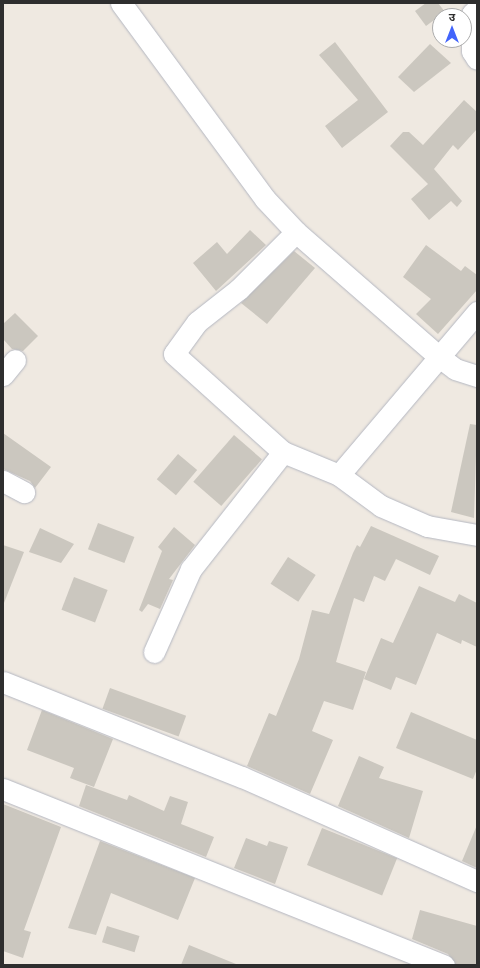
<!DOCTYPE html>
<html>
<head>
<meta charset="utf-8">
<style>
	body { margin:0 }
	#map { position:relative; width:480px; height:968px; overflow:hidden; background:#efe9e1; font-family:"PT Sans Narrow","Noto Sans Devanagari",sans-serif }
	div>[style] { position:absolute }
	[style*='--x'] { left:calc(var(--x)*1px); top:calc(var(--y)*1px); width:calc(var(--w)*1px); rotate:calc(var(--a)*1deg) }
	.building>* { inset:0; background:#cbc7bf; transform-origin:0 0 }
	.roads { filter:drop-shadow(0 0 1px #b4b7c1) drop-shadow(0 0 1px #b4b7c1) }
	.street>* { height:21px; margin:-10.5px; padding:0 10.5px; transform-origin:10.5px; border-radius:10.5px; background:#fff }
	span { translate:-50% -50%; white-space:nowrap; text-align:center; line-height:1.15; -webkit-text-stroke:4px #fff; paint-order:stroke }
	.frame { position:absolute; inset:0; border:4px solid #2e2e2e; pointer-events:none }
	.north { position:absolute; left:432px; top:8px; width:40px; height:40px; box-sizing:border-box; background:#fff; border:1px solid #ababab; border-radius:50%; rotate:0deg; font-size:11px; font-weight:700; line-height:16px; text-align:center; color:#2e2e2e }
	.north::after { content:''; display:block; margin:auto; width:14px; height:18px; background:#4264fb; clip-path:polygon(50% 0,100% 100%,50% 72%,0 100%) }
</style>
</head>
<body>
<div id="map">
	<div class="building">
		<div style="clip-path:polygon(426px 3px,438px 3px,445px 12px,426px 26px,415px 11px)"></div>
		<div style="clip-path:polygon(335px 42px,388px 112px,342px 148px,325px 126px,358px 100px,319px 55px)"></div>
		<div style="clip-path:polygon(430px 44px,451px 63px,414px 92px,398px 77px)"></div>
		<div style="clip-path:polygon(464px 100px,477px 112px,477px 129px,458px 150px,453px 145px,434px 169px,462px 201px,457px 207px,451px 201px,429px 220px,411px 199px,428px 184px,390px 146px,403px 132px,409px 132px,423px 145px)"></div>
		<div style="clip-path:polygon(250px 230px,266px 245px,216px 291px,193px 263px,217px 242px,227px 254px)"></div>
		<div style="clip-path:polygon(426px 245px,461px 271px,465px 266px,477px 275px,477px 290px,438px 334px,416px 314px,431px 299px,403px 277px)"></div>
		<div style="clip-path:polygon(294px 251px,315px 268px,267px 324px,241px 303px)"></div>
		<div style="clip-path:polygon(15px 313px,38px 336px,23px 351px,12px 349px,3px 339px,3px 324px)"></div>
		<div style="clip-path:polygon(470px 424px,477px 425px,474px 518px,451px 512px)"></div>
		<div style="clip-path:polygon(3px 433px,51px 467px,35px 488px,30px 481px,3px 469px)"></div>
		<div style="left:234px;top:435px;width:37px;height:62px;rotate:41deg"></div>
		<div style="left:178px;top:454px;width:25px;height:33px;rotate:40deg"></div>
		<div style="left:98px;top:523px;width:39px;height:28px;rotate:21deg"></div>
		<div style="clip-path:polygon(371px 526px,439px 556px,430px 575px,396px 559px,385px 581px,374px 576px,364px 602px,354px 598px,336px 662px,366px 672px,353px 710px,324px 701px,312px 731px,333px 740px,310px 794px,247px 766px,269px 713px,276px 716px,299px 659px,312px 610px,329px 614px,353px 553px,357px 545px,360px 547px)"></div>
		<div style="clip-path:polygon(174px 527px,195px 545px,169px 579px,173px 580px,160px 609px,148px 604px,142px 612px,139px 610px,162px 551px,158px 547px)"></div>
		<div style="clip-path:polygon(40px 528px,74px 544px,61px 563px,29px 552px)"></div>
		<div style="clip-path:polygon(3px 545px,24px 552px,4px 603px,3px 603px)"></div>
		<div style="left:288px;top:557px;width:33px;height:32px;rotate:33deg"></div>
		<div style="left:74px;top:577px;width:36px;height:35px;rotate:21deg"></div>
		<div style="clip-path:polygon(419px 586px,455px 602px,459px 594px,477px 603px,477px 647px,462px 640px,461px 644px,437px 633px,416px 685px,396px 677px,391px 690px,364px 679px,381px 638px,393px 643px)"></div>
		<div style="left:110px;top:688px;width:81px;height:22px;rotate:20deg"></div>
		<div style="clip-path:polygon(42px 710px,113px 739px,94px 787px,70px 778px,74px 768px,27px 750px)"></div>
		<div style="clip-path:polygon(411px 712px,477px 740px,477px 769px,473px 779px,396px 748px)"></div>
		<div style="clip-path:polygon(359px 756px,384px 767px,379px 778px,423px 791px,409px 838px,338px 806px)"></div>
		<div style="clip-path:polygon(86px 785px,127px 800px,129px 795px,164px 811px,170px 796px,188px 802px,181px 824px,214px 837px,206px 857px,79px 806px)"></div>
		<div style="clip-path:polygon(3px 804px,61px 827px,24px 930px,31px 932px,23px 958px,3px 951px)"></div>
		<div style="clip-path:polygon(477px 825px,477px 868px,462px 861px)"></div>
		<div style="left:322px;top:828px;width:81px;height:40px;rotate:22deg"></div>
		<div style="clip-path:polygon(246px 838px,267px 846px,269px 841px,288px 847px,275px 884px,234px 868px)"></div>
		<div style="clip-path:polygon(100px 841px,195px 878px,178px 920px,111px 893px,96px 935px,68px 928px)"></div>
		<div style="clip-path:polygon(420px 910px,477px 926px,477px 965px,456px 965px,448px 954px,412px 939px)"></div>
		<div style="left:107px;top:926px;width:34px;height:17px;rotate:17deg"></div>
		<div style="clip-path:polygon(189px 945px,236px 964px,236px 965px,181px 965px)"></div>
	</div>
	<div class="roads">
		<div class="street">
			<div style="--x:121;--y:3;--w:243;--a:53.7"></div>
			<div style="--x:265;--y:199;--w:45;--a:46.8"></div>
			<div style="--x:296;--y:232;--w:189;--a:41.1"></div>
			<div style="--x:438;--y:356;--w:21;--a:37"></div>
			<div style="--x:455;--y:369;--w:23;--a:18"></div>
			<div style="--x:477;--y:9;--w:7;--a:135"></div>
			<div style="--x:472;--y:14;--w:37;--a:90"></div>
			<div style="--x:472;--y:51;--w:9;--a:58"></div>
			<div style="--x:296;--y:232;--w:81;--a:135"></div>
			<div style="--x:239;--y:289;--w:53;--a:141.8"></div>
			<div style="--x:197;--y:322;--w:39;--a:126"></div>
			<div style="--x:174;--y:354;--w:147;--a:42"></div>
			<div style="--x:283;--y:452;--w:61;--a:22.3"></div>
			<div style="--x:339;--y:475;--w:52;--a:36.4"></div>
			<div style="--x:381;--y:506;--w:50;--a:23.5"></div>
			<div style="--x:427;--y:526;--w:51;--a:10.2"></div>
			<div style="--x:3;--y:375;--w:19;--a:-51"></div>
			<div style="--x:339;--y:475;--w:214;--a:-49.7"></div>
			<div style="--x:3;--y:481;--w:24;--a:28"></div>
			<div style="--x:154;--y:652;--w:91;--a:-66"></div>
			<div style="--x:191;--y:569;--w:149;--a:-51.8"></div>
			<div style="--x:3;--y:682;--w:257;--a:21.7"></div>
			<div style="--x:242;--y:777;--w:257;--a:23.9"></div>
			<div style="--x:3;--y:789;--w:475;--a:21.8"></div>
		</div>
	</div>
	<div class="frame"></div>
	<div class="north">उ</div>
</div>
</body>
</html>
